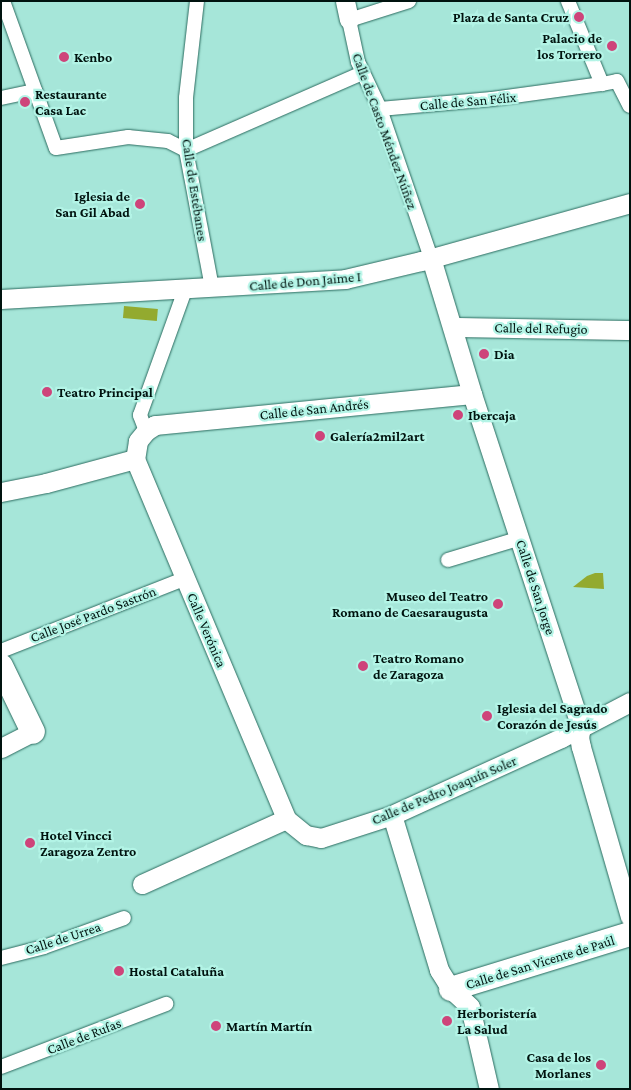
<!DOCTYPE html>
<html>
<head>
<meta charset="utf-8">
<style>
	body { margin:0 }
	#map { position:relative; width:631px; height:1090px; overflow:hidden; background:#a6e6d9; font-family:"Crimson Pro",serif }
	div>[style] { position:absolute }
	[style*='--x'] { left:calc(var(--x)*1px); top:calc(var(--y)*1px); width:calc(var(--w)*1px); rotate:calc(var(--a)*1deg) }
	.water>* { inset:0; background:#93aa2f; transform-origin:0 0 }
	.roads { filter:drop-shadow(0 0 1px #2b6b5f) drop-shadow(0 0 1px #2b6b5f) }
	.pedestrian>* { height:14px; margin:-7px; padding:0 7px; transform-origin:7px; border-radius:7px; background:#fff }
	.minor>* { height:19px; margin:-9.5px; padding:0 9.5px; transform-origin:9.5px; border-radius:9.5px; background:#fff }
	.tertiary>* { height:24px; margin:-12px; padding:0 12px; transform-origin:12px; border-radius:12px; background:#fff }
	.dots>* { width:14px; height:14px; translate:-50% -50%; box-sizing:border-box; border:2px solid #b3f4e6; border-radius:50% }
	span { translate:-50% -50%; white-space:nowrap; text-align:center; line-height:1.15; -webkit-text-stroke:4.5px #b3f4e6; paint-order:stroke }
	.poi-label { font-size:14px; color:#00130f; font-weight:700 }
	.right { translate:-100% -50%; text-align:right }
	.left { translate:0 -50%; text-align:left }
	.street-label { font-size:14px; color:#00130f }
	.frame { position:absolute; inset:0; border:2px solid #00130f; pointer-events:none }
</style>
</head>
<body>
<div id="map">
	<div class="water">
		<div style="left:124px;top:306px;width:34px;height:12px;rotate:5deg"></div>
		<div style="clip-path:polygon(595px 573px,603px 573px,604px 589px,573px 587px,587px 576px)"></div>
	</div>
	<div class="roads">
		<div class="pedestrian">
			<div style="--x:3;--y:1;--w:156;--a:70.2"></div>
			<div style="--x:56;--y:148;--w:73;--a:-8.7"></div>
			<div style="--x:128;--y:137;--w:40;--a:5.7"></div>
			<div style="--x:168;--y:141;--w:20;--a:27"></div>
			<div style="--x:197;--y:1;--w:98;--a:96.5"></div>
			<div style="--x:186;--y:98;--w:52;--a:90"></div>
			<div style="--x:186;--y:150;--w:140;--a:79.3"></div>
			<div style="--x:409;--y:1;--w:63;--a:162.4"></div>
			<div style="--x:349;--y:20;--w:43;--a:77.9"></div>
			<div style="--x:358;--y:62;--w:52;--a:64.9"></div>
			<div style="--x:380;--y:109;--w:157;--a:71.1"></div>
			<div style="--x:602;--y:84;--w:15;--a:-11"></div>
			<div style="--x:617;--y:81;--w:28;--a:63"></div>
			<div style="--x:1;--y:98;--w:35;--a:-12"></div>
			<div style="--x:380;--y:109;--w:112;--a:-5.1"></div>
			<div style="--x:492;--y:99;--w:111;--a:-7.8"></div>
			<div style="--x:602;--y:84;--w:90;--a:-112.3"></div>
			<div style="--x:186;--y:150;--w:192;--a:-23.6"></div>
			<div style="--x:146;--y:431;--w:17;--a:-111"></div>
			<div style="--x:140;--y:415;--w:133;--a:-70.2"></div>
			<div style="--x:448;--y:560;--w:76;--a:-16.8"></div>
			<div style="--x:1;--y:651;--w:199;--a:-21.5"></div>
			<div style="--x:1;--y:958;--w:44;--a:-14.3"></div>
			<div style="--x:44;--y:947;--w:85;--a:-19.9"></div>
			<div style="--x:1;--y:1067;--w:177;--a:-20.9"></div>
		</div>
		<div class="minor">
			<div style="--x:345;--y:1;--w:19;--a:78"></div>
			<div style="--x:431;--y:258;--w:142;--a:73.2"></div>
			<div style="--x:472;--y:394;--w:350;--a:71.9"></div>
			<div style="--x:581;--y:727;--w:10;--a:101"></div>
			<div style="--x:579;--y:737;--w:10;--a:79"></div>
			<div style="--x:581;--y:747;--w:177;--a:73.9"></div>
			<div style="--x:1;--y:299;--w:345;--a:-3.3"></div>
			<div style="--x:345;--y:279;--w:78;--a:-13.3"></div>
			<div style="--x:421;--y:261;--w:217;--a:-15.5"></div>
			<div style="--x:453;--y:327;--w:177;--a:1"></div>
			<div style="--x:472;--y:394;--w:319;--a:174.4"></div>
			<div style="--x:155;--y:425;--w:11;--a:146"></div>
			<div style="--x:146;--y:431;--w:13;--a:129"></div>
			<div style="--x:138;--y:441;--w:18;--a:99"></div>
			<div style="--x:135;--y:459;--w:390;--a:67.2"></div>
			<div style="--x:286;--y:819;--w:26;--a:39"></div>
			<div style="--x:306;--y:835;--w:15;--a:11"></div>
			<div style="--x:321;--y:838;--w:75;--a:-17.9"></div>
			<div style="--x:392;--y:815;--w:186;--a:-24.5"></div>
			<div style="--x:561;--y:738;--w:78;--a:-27.6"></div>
			<div style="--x:1;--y:492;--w:46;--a:-11.3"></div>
			<div style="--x:46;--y:483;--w:92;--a:-15.1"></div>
			<div style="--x:1;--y:748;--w:36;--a:-27"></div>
			<div style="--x:392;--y:815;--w:162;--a:73.1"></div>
			<div style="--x:439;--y:970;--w:22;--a:58"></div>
			<div style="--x:451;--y:989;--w:26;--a:43"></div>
			<div style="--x:470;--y:1007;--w:84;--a:77"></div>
			<div style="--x:142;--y:884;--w:158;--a:-24.3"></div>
		</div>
		<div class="tertiary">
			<div style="--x:1;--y:666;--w:73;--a:64.1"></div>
			<div style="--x:451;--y:989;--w:187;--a:-17.1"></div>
		</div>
	</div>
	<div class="dots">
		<div style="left:579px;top:17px;background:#ce447a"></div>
		<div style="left:612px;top:46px;background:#ce447a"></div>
		<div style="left:64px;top:57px;background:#ce447a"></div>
		<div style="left:25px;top:102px;background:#ce447a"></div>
		<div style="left:140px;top:204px;background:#ce447a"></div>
		<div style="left:484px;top:354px;background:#ce447a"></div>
		<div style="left:47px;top:392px;background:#ce447a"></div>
		<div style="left:458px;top:415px;background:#ce447a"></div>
		<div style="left:320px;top:436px;background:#ce447a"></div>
		<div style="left:498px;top:604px;background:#ce447a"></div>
		<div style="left:363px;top:666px;background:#ce447a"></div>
		<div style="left:487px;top:716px;background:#ce447a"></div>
		<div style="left:30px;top:843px;background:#ce447a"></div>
		<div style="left:119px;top:971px;background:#ce447a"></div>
		<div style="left:447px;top:1021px;background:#ce447a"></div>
		<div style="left:216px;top:1026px;background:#ce447a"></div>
		<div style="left:601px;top:1065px;background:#ce447a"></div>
	</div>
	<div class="poi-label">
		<span class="right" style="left:569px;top:17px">Plaza de Santa Cruz</span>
		<span class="right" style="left:602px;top:46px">Palacio de<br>los Torrero</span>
		<span class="left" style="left:74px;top:57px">Kenbo</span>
		<span class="left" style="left:35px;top:102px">Restaurante<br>Casa Lac</span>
		<span class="right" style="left:130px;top:204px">Iglesia de<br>San Gil Abad</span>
		<span class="left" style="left:494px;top:354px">Dia</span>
		<span class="left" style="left:57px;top:392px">Teatro Principal</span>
		<span class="left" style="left:468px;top:415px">Ibercaja</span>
		<span class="left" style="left:330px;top:436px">Galería2mil2art</span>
		<span class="right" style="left:488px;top:604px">Museo del Teatro<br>Romano de Caesaraugusta</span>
		<span class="left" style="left:373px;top:666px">Teatro Romano<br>de Zaragoza</span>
		<span class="left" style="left:497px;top:716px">Iglesia del Sagrado<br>Corazón de Jesús</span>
		<span class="left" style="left:40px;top:843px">Hotel Vincci<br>Zaragoza Zentro</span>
		<span class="left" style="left:129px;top:971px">Hostal Cataluña</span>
		<span class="left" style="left:457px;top:1021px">Herboristería<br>La Salud</span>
		<span class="left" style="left:226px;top:1026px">Martín Martín</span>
		<span class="right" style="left:591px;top:1065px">Casa de los<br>Morlanes</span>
	</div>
	<div class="street-label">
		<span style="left:468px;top:101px;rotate:-5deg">Calle de San Félix</span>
		<span style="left:385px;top:131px;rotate:70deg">Calle de Casto Méndez Núñez</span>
		<span style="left:195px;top:190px;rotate:81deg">Calle de Estébanes</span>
		<span style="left:305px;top:281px;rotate:-5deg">Calle de Don Jaime I</span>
		<span style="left:541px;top:328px;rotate:1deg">Calle del Refugio</span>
		<span style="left:314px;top:409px;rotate:-6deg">Calle de San Andrés</span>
		<span style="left:536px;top:587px;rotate:72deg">Calle de San Jorge</span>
		<span style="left:93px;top:614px;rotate:-21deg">Calle José Pardo Sastrón</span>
		<span style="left:207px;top:630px;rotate:67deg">Calle Verónica</span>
		<span style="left:444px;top:790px;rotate:-23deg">Calle de Pedro Joaquín Soler</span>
		<span style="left:63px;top:938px;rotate:-18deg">Calle de Urrea</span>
		<span style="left:540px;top:962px;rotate:-17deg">Calle de San Vicente de Paúl</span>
		<span style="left:84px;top:1036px;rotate:-21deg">Calle de Rufas</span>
	</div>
	<div class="frame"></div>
</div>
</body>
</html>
